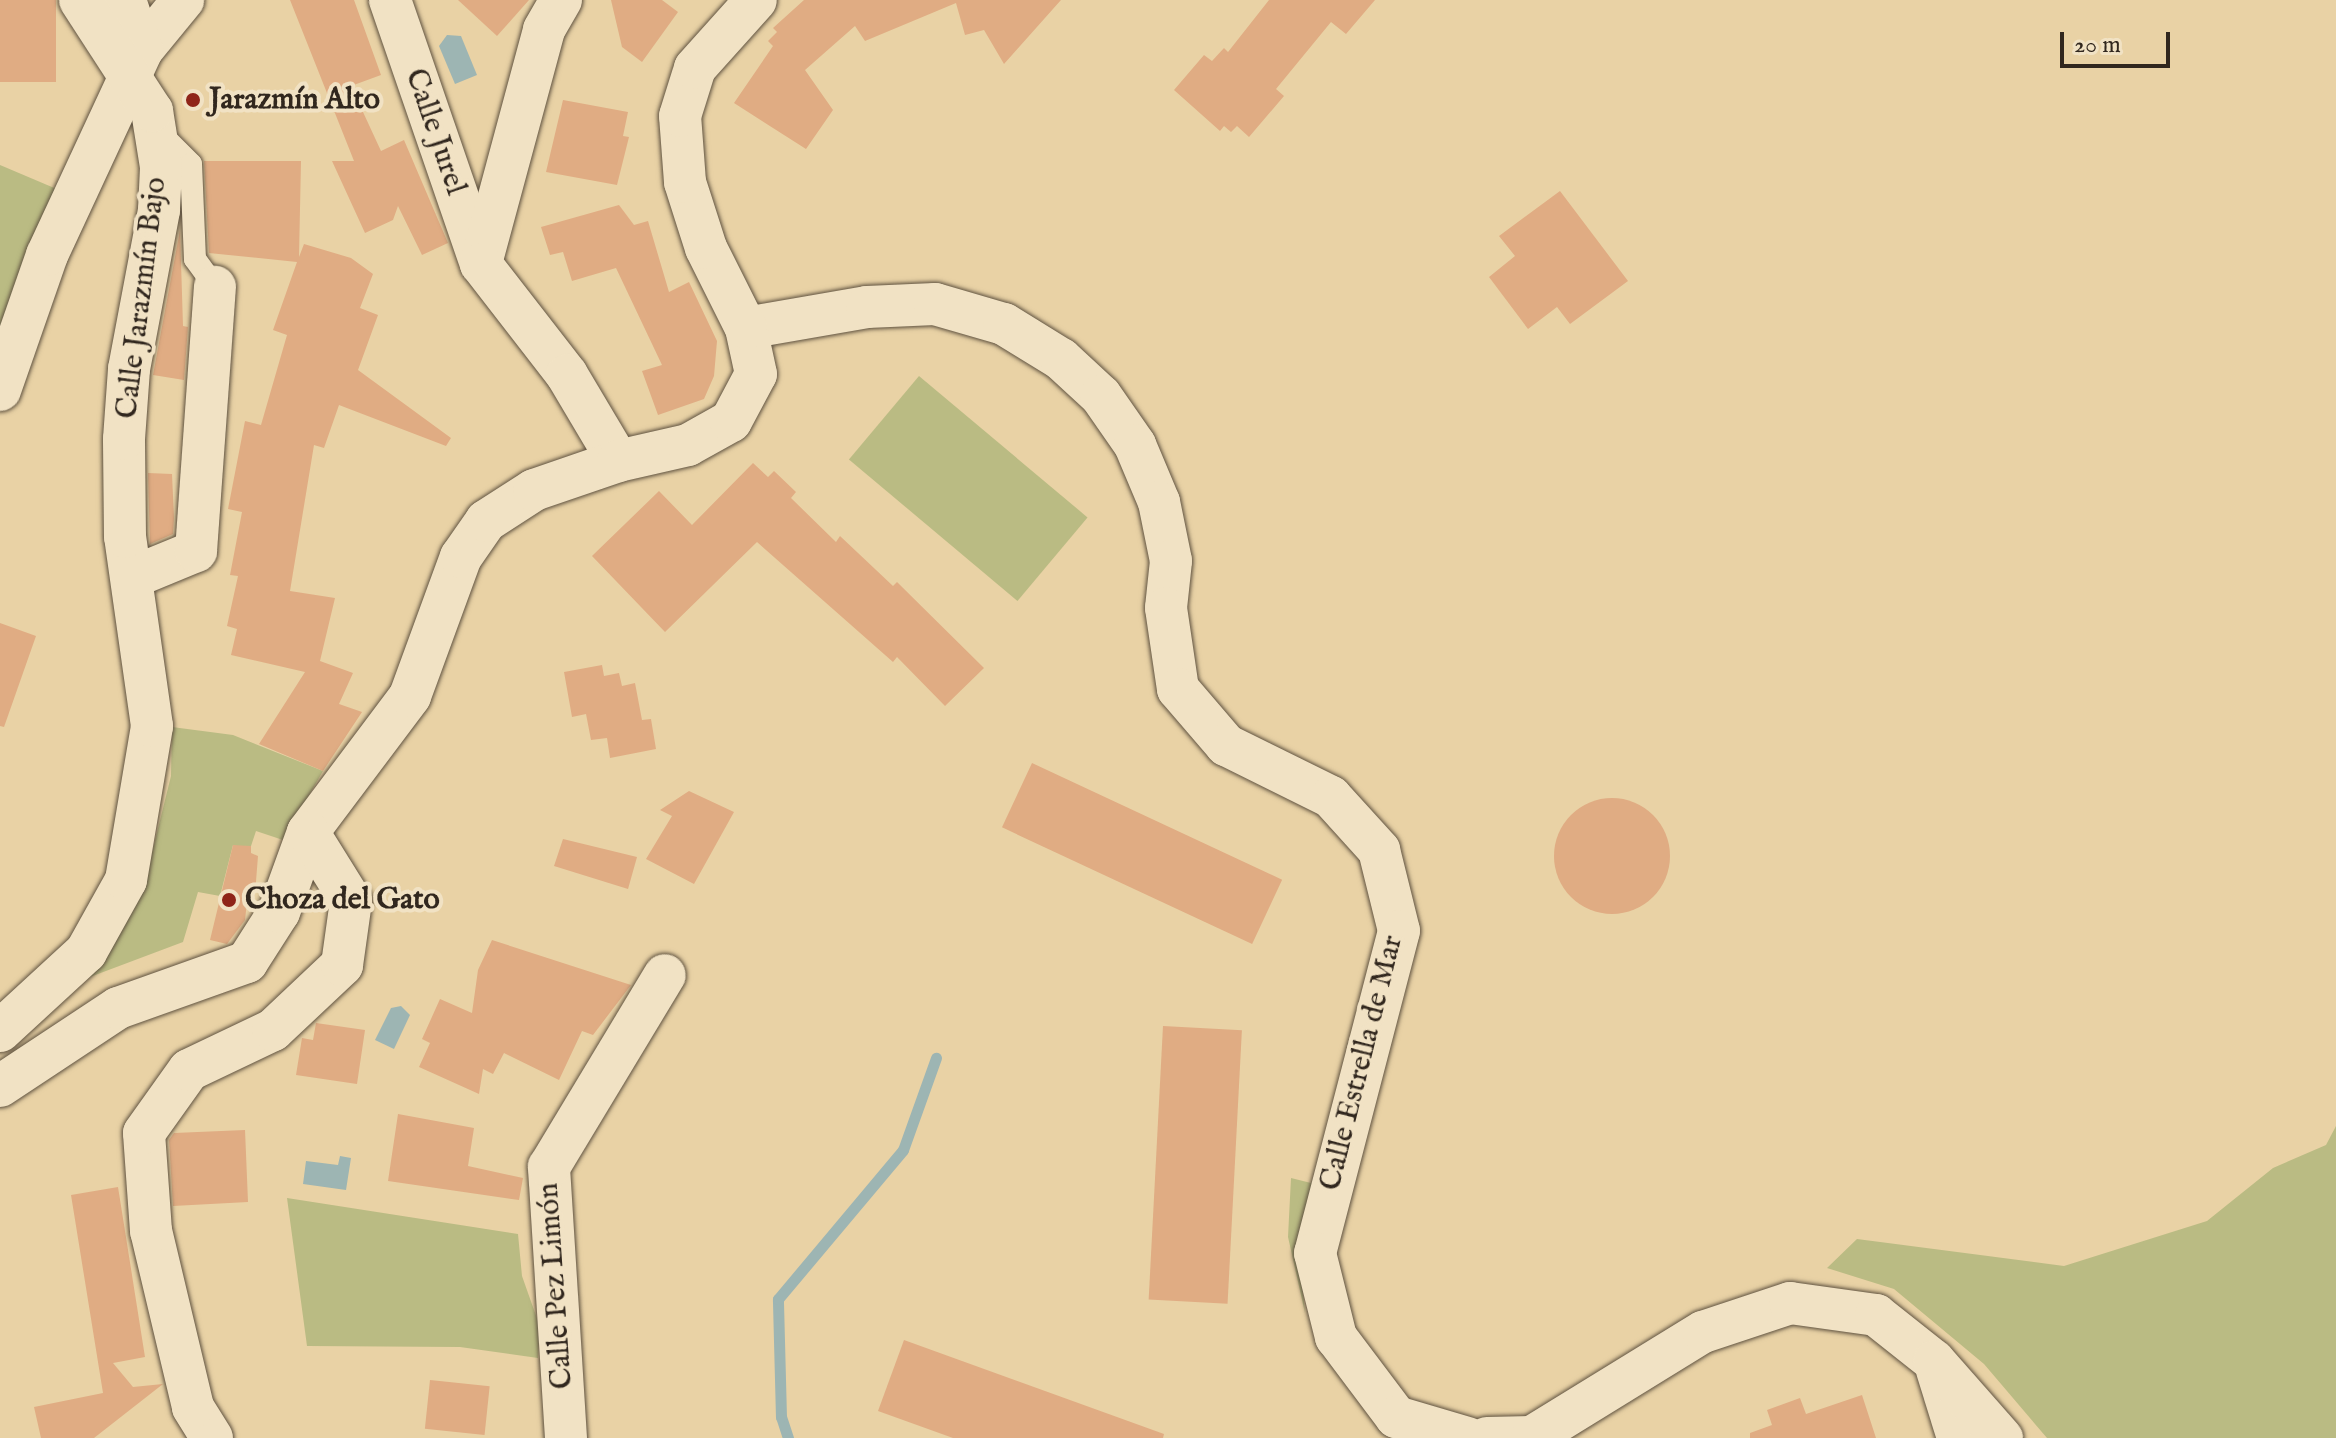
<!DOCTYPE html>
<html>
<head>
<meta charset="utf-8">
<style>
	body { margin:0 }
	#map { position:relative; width:2336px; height:1438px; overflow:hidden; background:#e9d2a5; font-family:"IM FELL English",serif }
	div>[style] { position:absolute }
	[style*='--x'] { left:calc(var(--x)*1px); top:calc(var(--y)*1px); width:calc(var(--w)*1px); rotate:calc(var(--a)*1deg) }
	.green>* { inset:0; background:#babb83; transform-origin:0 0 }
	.water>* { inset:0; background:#9db5b3 }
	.stream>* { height:11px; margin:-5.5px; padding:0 5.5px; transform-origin:5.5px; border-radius:5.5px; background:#9db5b3 }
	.building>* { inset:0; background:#e0ac83; transform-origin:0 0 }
	.round { border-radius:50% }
	.roads { filter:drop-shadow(0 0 2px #5f5240) drop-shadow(0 0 2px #5f5240) }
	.service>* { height:22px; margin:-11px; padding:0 11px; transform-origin:11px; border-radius:11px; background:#f1e2c4 }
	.minor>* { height:42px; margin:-21px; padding:0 21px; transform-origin:21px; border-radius:21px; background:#f1e2c4 }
	.dots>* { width:22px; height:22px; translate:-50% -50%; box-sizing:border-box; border:4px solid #f1e2c4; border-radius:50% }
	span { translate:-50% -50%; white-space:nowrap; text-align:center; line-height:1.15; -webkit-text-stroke:8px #f1e2c4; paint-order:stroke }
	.poi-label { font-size:30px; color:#31271e; font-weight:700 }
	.left { translate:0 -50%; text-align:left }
	.street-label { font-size:30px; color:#31271e }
	.scale { position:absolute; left:2060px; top:32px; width:110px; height:36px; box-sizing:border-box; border:4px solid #31271e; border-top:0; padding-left:10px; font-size:24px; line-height:28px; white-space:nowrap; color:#31271e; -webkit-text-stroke:6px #f1e2c4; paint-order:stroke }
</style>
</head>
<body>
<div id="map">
	<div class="green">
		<div style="clip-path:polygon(0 165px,59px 190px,0 328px)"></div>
		<div style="left:919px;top:376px;width:220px;height:109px;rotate:40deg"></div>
		<div style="clip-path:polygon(172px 727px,233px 735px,323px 771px,283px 840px,256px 831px,249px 852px,233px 845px,220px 896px,198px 892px,183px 942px,74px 983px,145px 881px,171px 776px)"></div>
		<div style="clip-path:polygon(2336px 1126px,2336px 1438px,2047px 1438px,1984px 1364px,1894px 1289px,1827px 1268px,1857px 1239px,2064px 1266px,2207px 1221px,2273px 1168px,2326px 1145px)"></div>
		<div style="clip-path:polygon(1291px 1178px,1315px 1184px,1299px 1249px,1305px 1313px,1288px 1237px)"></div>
		<div style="clip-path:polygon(287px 1198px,518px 1234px,522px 1276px,540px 1327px,538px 1358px,460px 1347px,307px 1346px)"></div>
	</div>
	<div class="water">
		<div style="clip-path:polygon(447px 35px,461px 36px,477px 75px,455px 84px,439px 46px)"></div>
		<div style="clip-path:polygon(401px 1006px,410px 1015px,394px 1049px,375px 1040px,391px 1008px)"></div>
		<div style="clip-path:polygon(340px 1156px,351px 1158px,346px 1190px,303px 1184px,306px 1161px,338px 1165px)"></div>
	</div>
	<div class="stream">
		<div style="--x:788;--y:1438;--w:22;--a:-108"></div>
		<div style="--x:781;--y:1417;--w:118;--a:-91.5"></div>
		<div style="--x:778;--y:1299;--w:194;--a:-50"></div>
		<div style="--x:903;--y:1150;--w:98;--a:-70.3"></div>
	</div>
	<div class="building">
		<div style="left:0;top:0;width:56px;height:82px"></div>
		<div style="clip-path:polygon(290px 0,354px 0,381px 75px,351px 86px,381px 151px,404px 140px,448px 243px,422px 255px,398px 206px,393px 220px,365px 233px,332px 161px,354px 161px)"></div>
		<div style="clip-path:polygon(458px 0,529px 0,497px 36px)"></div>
		<div style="clip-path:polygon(611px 0,662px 0,678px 12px,642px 62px,622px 47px)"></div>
		<div style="clip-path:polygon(804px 0,1061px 0,1004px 64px,984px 30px,965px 35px,956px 3px,865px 41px,855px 26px,805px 70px,833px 110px,806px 149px,734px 103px,773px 46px,768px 41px,777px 32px,773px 28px)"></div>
		<div style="clip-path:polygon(1269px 0,1375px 0,1346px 34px,1331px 22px,1276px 89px,1284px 96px,1249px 137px,1237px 126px,1231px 132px,1224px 126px,1220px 131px,1174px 90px,1204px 55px,1212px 61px,1224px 48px,1228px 52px)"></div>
		<div style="clip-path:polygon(563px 100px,628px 112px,623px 136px,629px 137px,617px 185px,546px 172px)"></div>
		<div style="clip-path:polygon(204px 161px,301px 161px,299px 257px,304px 244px,351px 258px,373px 274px,360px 308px,378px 315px,358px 370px,451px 438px,446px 446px,339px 405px,324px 448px,314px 445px,290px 591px,335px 598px,320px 661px,353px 673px,339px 704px,362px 712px,323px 771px,259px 744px,305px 672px,231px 655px,237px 629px,227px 626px,238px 576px,230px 575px,242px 512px,228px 509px,245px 421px,261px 425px,287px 335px,273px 330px,297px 262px,209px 253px)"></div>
		<div style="clip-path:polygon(1560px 191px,1628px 281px,1570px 324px,1557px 307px,1528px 329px,1489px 277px,1515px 256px,1499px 236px)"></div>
		<div style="clip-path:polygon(619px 205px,634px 225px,648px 221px,669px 292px,689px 282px,717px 341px,714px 376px,704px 399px,658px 415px,642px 371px,662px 365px,616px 268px,572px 281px,563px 252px,550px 255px,541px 227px)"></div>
		<div style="clip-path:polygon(180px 230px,183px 326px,188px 327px,184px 380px,153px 375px)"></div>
		<div style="clip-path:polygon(753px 463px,768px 477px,774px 471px,796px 492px,791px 498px,836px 542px,840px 536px,893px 586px,897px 582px,984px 668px,945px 706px,897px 657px,893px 662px,757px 542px,665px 632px,592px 556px,659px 491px,692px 525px)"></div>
		<div style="clip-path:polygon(148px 473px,172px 474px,174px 518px,173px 534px,150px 544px)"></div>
		<div style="clip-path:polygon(0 623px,36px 636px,4px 727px,0 726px)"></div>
		<div style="clip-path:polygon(602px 665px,604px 676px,619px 673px,622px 686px,635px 683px,642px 720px,651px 719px,656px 749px,610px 758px,607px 738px,591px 740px,586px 714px,572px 717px,564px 672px)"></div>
		<div style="left:1032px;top:763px;width:276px;height:71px;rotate:25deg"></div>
		<div style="clip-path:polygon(689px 791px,734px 812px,694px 884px,646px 859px,672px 816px,660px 810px)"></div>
		<div class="round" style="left:1554px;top:798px;width:116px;height:116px"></div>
		<div style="clip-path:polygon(563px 839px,637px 857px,628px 889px,554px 866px)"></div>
		<div style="clip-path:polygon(233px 845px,251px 846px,251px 853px,258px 856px,255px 894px,248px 893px,245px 920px,227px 944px,210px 940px)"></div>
		<div style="clip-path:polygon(492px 940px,631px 985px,593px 1035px,582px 1031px,559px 1080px,504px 1053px,493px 1074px,483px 1069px,479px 1094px,419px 1067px,430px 1043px,422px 1039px,440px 999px,472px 1013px,478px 970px)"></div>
		<div style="clip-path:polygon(316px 1023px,365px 1030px,357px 1084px,296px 1075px,302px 1038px,313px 1040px)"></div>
		<div style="left:1163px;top:1026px;width:79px;height:274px;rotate:3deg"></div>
		<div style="clip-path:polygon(398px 1114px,474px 1128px,468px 1166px,523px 1178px,519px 1200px,388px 1181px)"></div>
		<div style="clip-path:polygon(245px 1130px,248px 1202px,173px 1206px,169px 1140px,174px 1133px)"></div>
		<div style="clip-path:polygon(118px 1187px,145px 1357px,113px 1363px,133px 1387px,163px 1384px,94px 1438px,41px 1438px,34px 1407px,103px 1393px,71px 1195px)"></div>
		<div style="clip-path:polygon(904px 1340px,1164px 1434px,1163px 1438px,953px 1438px,878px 1411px)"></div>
		<div style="left:430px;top:1380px;width:60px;height:49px;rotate:6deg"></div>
		<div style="clip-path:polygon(1862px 1395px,1876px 1438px,1750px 1438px,1750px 1433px,1772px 1425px,1767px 1410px,1800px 1398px,1806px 1414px)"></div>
	</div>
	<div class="roads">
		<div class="service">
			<div style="--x:159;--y:132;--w:45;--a:45"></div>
			<div style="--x:191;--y:164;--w:95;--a:87.6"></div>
			<div style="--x:195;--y:259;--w:34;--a:54"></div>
		</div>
		<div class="minor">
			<div style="--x:390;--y:0;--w:279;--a:71"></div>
			<div style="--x:561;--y:0;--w:34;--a:120"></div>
			<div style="--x:544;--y:30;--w:242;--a:105.1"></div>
			<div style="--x:481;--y:264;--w:140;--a:52.2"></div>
			<div style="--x:567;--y:375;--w:100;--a:59.3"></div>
			<div style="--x:142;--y:50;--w:65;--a:-50.6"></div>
			<div style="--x:746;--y:328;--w:123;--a:-9.8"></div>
			<div style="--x:867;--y:307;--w:68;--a:-2.5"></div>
			<div style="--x:935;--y:304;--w:72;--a:16.2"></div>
			<div style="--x:1004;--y:324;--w:67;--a:31.6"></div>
			<div style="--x:1061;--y:359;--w:54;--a:42.8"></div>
			<div style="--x:1101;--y:396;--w:60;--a:55.2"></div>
			<div style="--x:1135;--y:445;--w:62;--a:67.2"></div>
			<div style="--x:1159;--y:502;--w:60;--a:78.5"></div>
			<div style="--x:1171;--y:561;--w:47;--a:96.1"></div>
			<div style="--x:1166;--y:608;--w:82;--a:81.6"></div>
			<div style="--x:1178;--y:689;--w:74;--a:49.4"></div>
			<div style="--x:1226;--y:745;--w:117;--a:26.3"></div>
			<div style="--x:1331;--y:797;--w:72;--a:47.8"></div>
			<div style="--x:1379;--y:850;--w:83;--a:76.1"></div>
			<div style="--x:1399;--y:931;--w:333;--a:104.6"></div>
			<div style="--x:1315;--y:1253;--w:87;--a:76"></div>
			<div style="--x:1336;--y:1337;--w:100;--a:53.1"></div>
			<div style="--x:1396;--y:1417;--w:75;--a:16.3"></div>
			<div style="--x:0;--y:390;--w:143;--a:-70.8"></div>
			<div style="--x:47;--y:255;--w:226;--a:-65.1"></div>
			<div style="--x:142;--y:50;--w:53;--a:-108.8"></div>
			<div style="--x:133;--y:577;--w:68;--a:-22.4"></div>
			<div style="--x:196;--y:551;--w:265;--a:-85.9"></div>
			<div style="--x:0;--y:1031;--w:117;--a:-42.6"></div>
			<div style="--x:86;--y:952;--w:82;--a:-60.9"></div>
			<div style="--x:126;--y:880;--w:156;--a:-80.4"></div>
			<div style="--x:152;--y:726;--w:191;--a:-98.1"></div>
			<div style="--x:125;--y:537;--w:98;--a:-90.6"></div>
			<div style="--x:124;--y:439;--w:70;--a:-85.9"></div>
			<div style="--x:129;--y:369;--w:162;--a:-79.3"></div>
			<div style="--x:159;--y:210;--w:43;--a:-87.3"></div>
			<div style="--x:161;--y:167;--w:57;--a:-99.1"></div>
			<div style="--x:152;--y:111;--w:132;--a:-123"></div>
			<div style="--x:0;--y:1086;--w:141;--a:-33.5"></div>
			<div style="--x:118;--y:1008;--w:137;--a:-19.6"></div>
			<div style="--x:247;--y:962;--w:59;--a:-57.4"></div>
			<div style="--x:279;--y:912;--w:85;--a:-70.1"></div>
			<div style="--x:308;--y:832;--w:170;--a:-53.1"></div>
			<div style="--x:410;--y:696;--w:148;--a:-69.9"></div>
			<div style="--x:461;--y:557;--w:44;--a:-55.2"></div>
			<div style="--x:486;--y:521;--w:57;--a:-32.9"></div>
			<div style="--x:534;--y:490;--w:89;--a:-19"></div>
			<div style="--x:618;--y:461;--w:72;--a:-12.9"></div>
			<div style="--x:688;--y:445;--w:49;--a:-29.2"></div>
			<div style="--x:731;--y:421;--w:53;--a:-62"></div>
			<div style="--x:756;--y:374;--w:47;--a:-102.3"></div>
			<div style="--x:746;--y:328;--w:89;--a:-116.6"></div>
			<div style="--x:706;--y:248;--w:69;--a:-107.7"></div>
			<div style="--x:685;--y:182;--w:66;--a:-94.3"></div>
			<div style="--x:680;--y:116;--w:50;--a:-72.6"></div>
			<div style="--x:695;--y:68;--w:91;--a:-48.1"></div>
			<div style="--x:1937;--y:1370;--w:71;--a:72.8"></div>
			<div style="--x:212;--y:1438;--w:36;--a:-122"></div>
			<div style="--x:193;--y:1407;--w:181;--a:-103.4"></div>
			<div style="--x:151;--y:1231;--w:98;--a:-94.1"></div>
			<div style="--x:144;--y:1133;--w:77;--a:-54.5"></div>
			<div style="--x:189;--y:1070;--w:93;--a:-25.5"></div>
			<div style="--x:273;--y:1030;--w:95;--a:-43.3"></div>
			<div style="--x:342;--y:965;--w:65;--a:-82"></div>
			<div style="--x:351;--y:901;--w:81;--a:-121.9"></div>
			<div style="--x:566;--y:1438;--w:272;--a:-93.6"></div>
			<div style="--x:549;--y:1167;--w:224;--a:-58.9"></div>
			<div style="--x:1487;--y:1438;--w:45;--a:-1.3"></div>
			<div style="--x:1532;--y:1437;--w:201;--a:-31.6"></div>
			<div style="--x:1703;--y:1332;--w:92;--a:-18.4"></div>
			<div style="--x:1790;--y:1303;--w:87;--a:7.9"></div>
			<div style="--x:1876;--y:1315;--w:74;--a:38.4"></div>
			<div style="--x:1934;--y:1361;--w:103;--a:48.6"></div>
		</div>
	</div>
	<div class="dots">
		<div style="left:193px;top:100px;background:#8f2418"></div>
		<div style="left:229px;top:900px;background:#8f2418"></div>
	</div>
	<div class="poi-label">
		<span class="left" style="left:209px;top:100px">Jarazmín Alto</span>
		<span class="left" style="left:245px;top:900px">Choza del Gato</span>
	</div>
	<div class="street-label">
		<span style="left:435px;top:132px;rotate:71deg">Calle Jurel</span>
		<span style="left:142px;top:298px;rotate:-83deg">Calle Jarazmín Bajo</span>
		<span style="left:1362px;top:1063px;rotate:-76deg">Calle Estrella de Mar</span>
		<span style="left:556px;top:1286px;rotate:-94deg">Calle Pez Limón</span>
	</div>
	<div class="scale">20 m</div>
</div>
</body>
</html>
